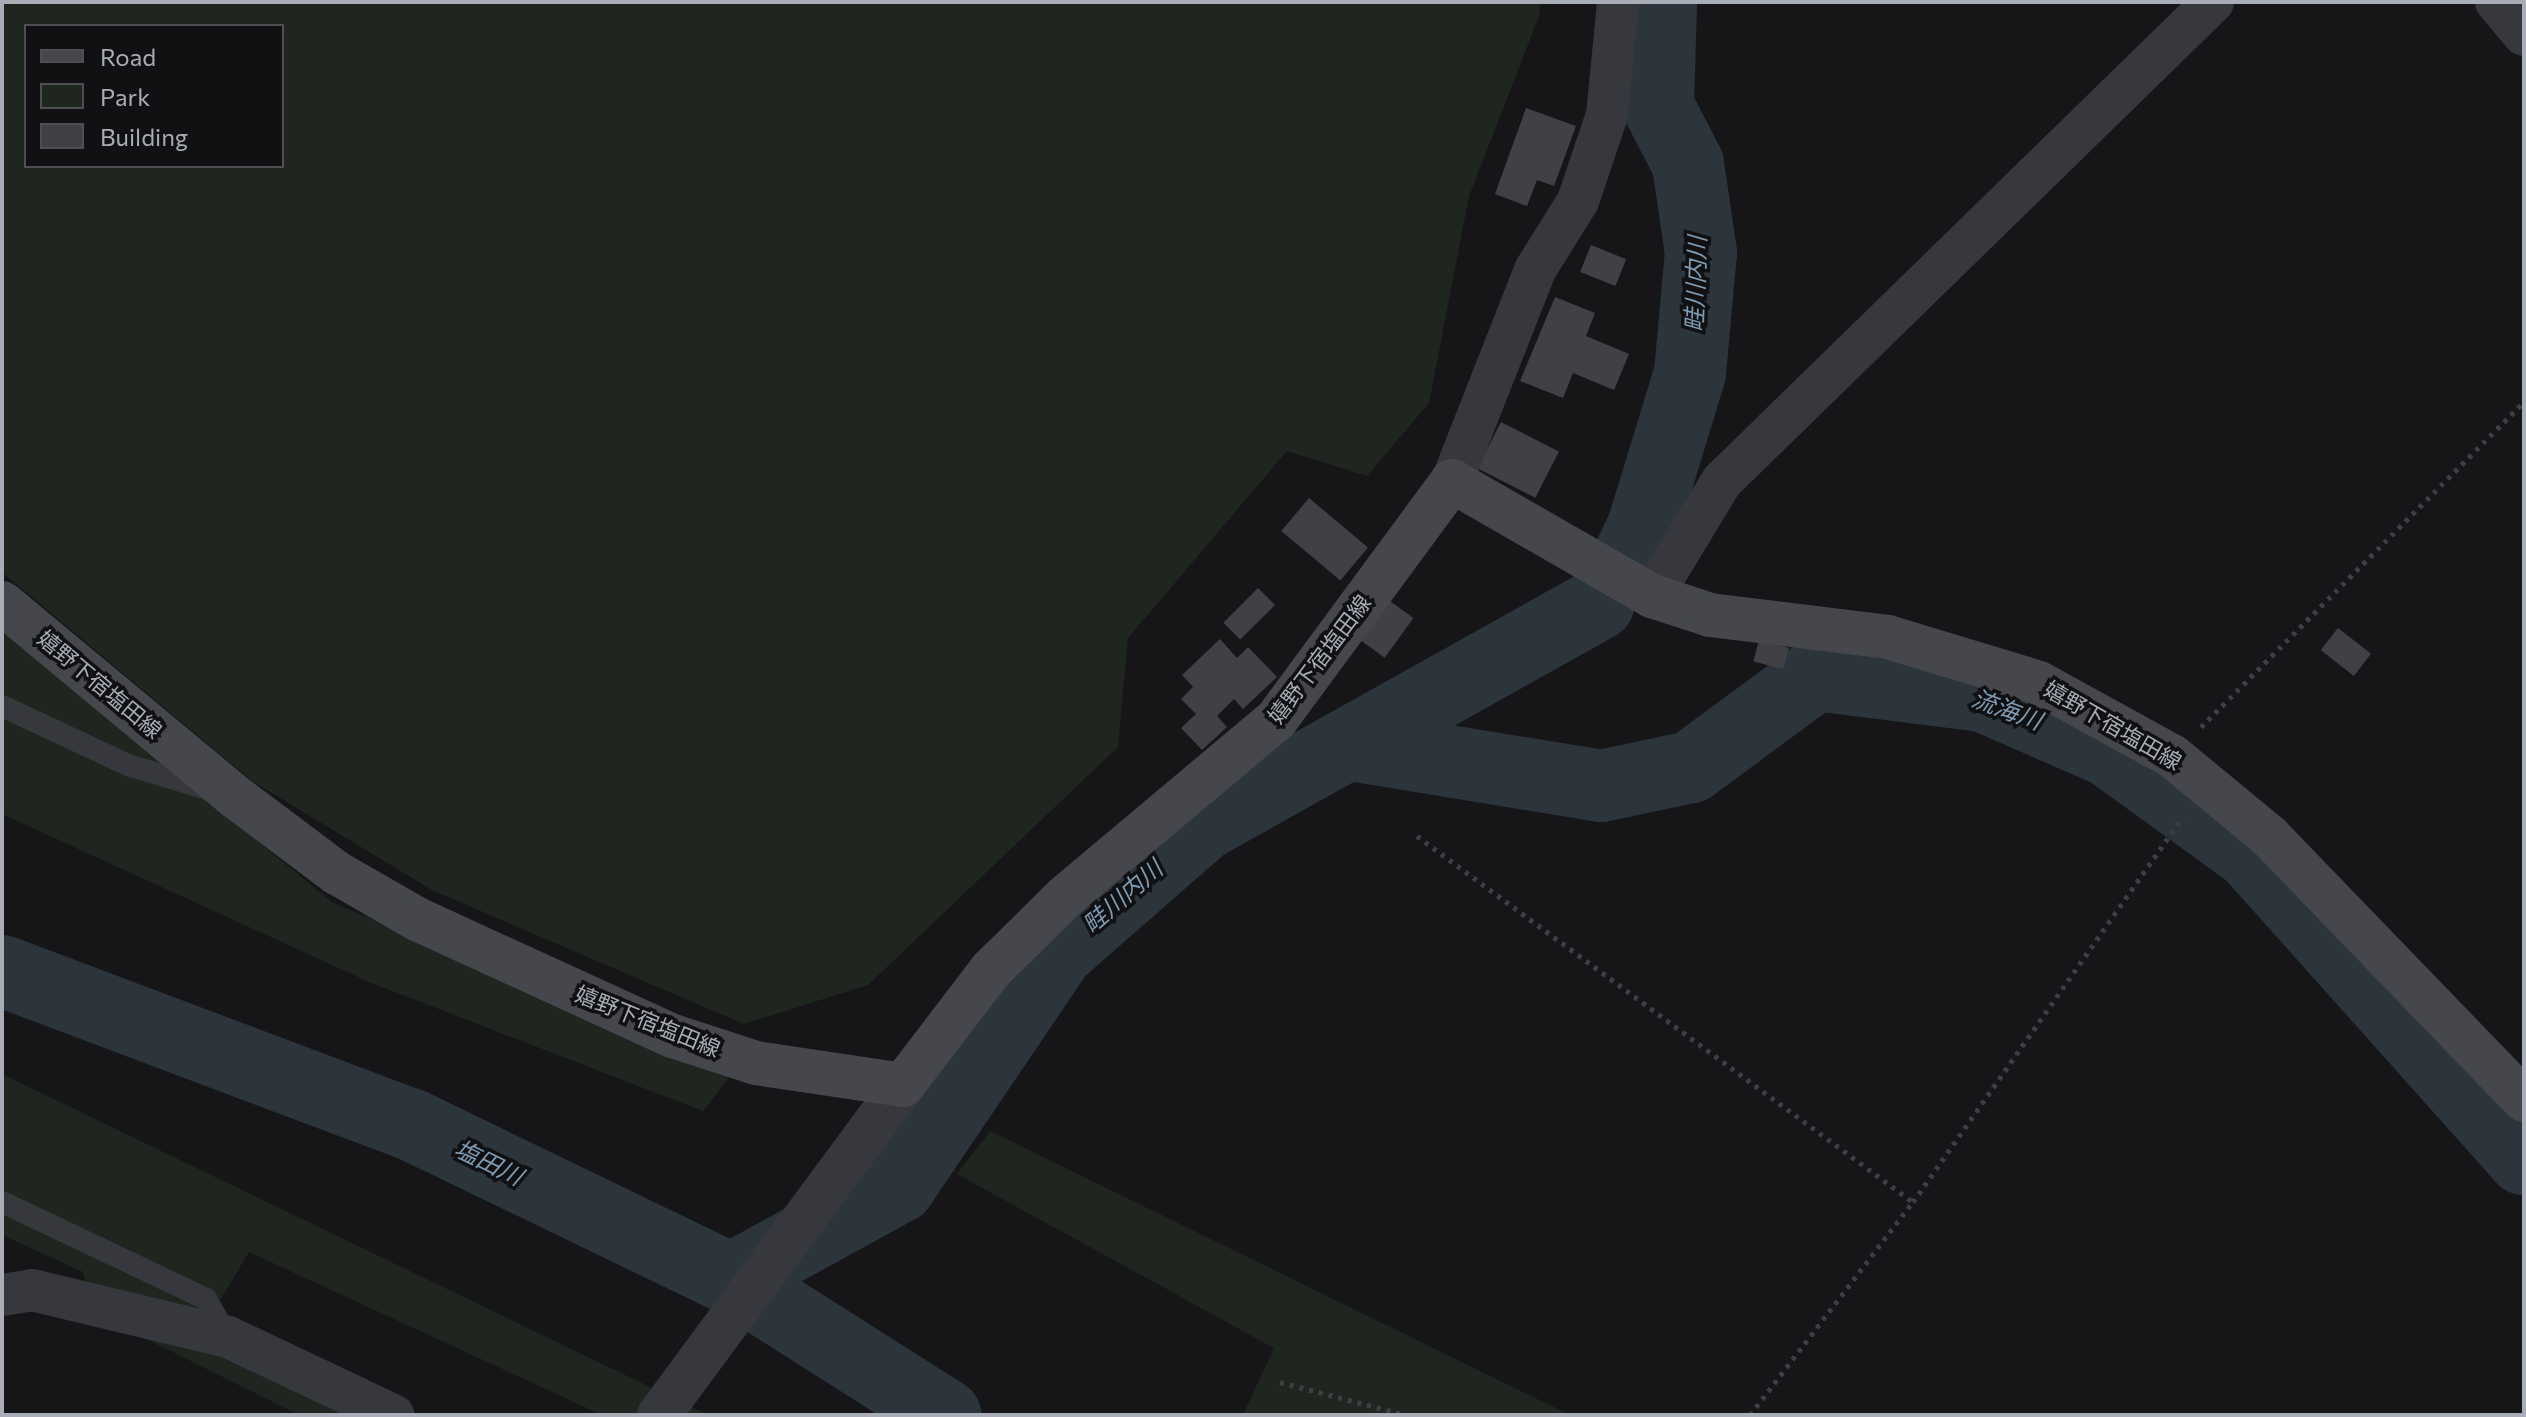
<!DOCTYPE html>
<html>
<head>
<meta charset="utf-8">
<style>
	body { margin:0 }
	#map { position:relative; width:2526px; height:1417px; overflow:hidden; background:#161618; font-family:Commissioner,"Noto Sans JP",sans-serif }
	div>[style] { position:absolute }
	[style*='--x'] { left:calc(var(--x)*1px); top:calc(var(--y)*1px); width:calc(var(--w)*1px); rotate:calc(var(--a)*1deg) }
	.green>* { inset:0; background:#1e261f }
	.river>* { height:72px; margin:-36px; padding:0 36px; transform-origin:36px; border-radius:36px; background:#2c353c }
	.building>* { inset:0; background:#404145; transform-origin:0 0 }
	.path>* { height:5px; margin-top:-2.5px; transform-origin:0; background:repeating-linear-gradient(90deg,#3d3f44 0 4px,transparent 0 10px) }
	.service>* { height:22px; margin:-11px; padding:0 11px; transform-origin:11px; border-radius:11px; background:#37383d }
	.minor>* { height:42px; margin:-21px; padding:0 21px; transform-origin:21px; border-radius:21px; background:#37383d }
	.tertiary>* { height:44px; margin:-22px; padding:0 22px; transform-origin:22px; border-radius:22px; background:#37383d }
	.secondary>* { height:44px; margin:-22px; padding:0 22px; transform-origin:22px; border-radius:22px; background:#45474d }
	span { translate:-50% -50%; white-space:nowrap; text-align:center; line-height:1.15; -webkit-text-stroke:7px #111113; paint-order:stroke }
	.street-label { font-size:22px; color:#a8adb8 }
	.water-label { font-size:24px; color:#7f9bb3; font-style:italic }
	.frame { position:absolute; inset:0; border:4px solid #a8adb8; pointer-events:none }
	.legend { position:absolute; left:24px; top:24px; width:260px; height:144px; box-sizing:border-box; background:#111113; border:2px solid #4d4f55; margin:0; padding:10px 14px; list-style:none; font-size:24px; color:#a8adb8 }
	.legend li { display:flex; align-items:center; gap:16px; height:40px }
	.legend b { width:40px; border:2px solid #4d4f55 }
</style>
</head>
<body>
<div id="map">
	<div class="green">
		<div style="clip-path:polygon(evenodd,2px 2px,1540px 2px,1539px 16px,1469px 196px,1429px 403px,1367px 476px,1287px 451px,1128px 638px,1118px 747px,868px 985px,744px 1024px,432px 890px,252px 781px,2px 572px,2px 2px,26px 26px,282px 26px,282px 166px,26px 166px,26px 26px)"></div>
		<div style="clip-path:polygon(2px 632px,332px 902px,732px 1074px,703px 1111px,369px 982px,2px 814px)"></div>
		<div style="clip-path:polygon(2px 1074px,708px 1415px,602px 1415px,249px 1252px,201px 1332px,384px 1415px,299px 1415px,94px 1313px,83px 1272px,2px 1235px)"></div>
		<div style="clip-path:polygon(990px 1131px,1570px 1415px,1243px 1415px,1274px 1348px,957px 1174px)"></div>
	</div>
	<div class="river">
		<div style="--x:1626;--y:563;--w:40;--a:-65"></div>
		<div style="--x:1643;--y:527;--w:161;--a:-73"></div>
		<div style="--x:1690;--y:373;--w:121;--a:-84.8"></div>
		<div style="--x:1701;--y:253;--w:90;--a:-98.3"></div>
		<div style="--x:1688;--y:164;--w:65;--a:-117.3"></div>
		<div style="--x:1658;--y:106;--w:104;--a:-88.3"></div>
		<div style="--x:1351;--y:745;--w:253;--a:9.3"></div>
		<div style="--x:1601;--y:786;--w:92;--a:-11.9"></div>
		<div style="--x:1691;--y:767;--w:155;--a:-36.4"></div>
		<div style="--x:1816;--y:675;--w:168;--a:7.2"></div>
		<div style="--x:1983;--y:696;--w:137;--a:23.6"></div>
		<div style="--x:2109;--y:751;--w:174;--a:35.9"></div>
		<div style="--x:2250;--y:853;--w:411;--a:48.2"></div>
		<div style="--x:2;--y:971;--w:436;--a:20.6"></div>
		<div style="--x:410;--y:1124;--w:356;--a:25.8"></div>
		<div style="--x:731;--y:1279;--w:254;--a:32.4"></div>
		<div style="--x:731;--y:1279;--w:192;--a:-28.7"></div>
		<div style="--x:899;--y:1187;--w:284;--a:-55.9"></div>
		<div style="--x:1058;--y:952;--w:193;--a:-41.2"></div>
		<div style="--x:1203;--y:825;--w:453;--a:-29.2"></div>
	</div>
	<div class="building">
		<div style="clip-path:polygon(1526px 108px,1576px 126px,1554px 186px,1537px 180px,1527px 206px,1495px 194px)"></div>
		<div style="left:1591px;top:245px;width:38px;height:29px;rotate:22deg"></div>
		<div style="clip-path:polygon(1555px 297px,1595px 313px,1586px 336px,1629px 354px,1614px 390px,1573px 373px,1563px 398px,1520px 381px)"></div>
		<div style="left:1501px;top:422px;width:65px;height:52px;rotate:27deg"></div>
		<div style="left:1309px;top:498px;width:77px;height:43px;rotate:40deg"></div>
		<div style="left:1258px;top:588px;width:24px;height:49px;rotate:45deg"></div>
		<div style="left:1390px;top:601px;width:29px;height:49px;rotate:36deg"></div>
		<div style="left:2338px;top:628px;width:42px;height:28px;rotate:38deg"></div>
		<div style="clip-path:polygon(1220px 639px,1237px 658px,1248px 647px,1277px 677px,1243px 709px,1234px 699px,1217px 716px,1227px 727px,1202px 750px,1181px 728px,1196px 714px,1181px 699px,1193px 687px,1182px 675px)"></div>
		<div style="left:1759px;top:640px;width:31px;height:22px;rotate:15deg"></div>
	</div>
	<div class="path">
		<div style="--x:2201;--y:727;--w:458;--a:-45.2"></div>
		<div style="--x:1417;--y:836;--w:616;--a:36.42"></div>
		<div style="--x:1913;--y:1202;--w:470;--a:-55"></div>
		<div style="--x:1280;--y:1382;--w:130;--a:14.7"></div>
		<div style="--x:1750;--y:1415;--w:268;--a:-52.6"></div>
	</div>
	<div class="service">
		<div style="--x:2;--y:706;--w:139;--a:25.1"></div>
		<div style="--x:128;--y:765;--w:84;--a:16.7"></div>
		<div style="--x:2;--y:1202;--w:226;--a:25.4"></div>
		<div style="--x:206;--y:1299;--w:43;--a:60.4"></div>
	</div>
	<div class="minor">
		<div style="--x:2496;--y:2;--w:43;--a:49.7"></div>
		<div style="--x:1452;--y:481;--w:227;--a:-68.5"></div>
		<div style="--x:1535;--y:270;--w:81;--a:-58.1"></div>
		<div style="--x:1578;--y:201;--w:91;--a:-71.4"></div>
		<div style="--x:1607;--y:115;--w:114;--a:-84.4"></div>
		<div style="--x:1652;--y:596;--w:135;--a:-58.7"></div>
		<div style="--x:1722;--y:481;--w:686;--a:-44.29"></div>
		<div style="--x:2;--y:1295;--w:30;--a:-9"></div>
		<div style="--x:32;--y:1290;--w:202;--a:13.5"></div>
		<div style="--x:228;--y:1337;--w:183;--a:25.3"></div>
	</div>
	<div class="tertiary">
		<div style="--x:659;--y:1415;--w:410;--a:-53.5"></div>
	</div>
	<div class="secondary">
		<div style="--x:2;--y:603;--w:305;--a:39.7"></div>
		<div style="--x:237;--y:798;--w:125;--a:36.9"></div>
		<div style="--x:337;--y:873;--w:92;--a:29.9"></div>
		<div style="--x:417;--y:919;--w:281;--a:24.6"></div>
		<div style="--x:673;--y:1036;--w:87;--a:18"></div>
		<div style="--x:756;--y:1063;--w:149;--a:8.5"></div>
		<div style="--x:903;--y:1085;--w:145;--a:-52.6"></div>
		<div style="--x:991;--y:970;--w:105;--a:-44.6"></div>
		<div style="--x:1066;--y:896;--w:274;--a:-40"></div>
		<div style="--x:1276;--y:720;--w:297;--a:-53.6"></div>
		<div style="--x:1452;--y:481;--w:231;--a:29.9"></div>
		<div style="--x:1652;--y:596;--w:61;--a:18.1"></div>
		<div style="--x:1710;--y:615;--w:179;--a:7"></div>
		<div style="--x:1888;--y:637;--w:158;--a:16.9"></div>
		<div style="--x:2039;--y:683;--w:152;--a:28.8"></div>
		<div style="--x:2172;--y:756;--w:126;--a:39.5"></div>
		<div style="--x:2269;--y:836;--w:367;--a:46"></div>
	</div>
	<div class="street-label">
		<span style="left:1319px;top:659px;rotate:-53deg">嬉野下宿塩田線</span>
		<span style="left:100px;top:684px;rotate:40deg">嬉野下宿塩田線</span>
		<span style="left:2113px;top:725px;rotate:30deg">嬉野下宿塩田線</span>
		<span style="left:648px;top:1021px;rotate:22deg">嬉野下宿塩田線</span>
	</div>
	<div class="water-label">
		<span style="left:1695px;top:284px;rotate:-88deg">畦川内川</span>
		<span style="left:2007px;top:709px;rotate:20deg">流海川</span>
		<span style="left:1122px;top:896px;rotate:-41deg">畦川内川</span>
		<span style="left:489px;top:1162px;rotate:26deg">塩田川</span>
	</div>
	<div class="frame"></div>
	<ul class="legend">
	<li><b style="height:10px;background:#45474d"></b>Road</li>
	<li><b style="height:22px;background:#1e261f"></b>Park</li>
	<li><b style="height:22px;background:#404145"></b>Building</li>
	</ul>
</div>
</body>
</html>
